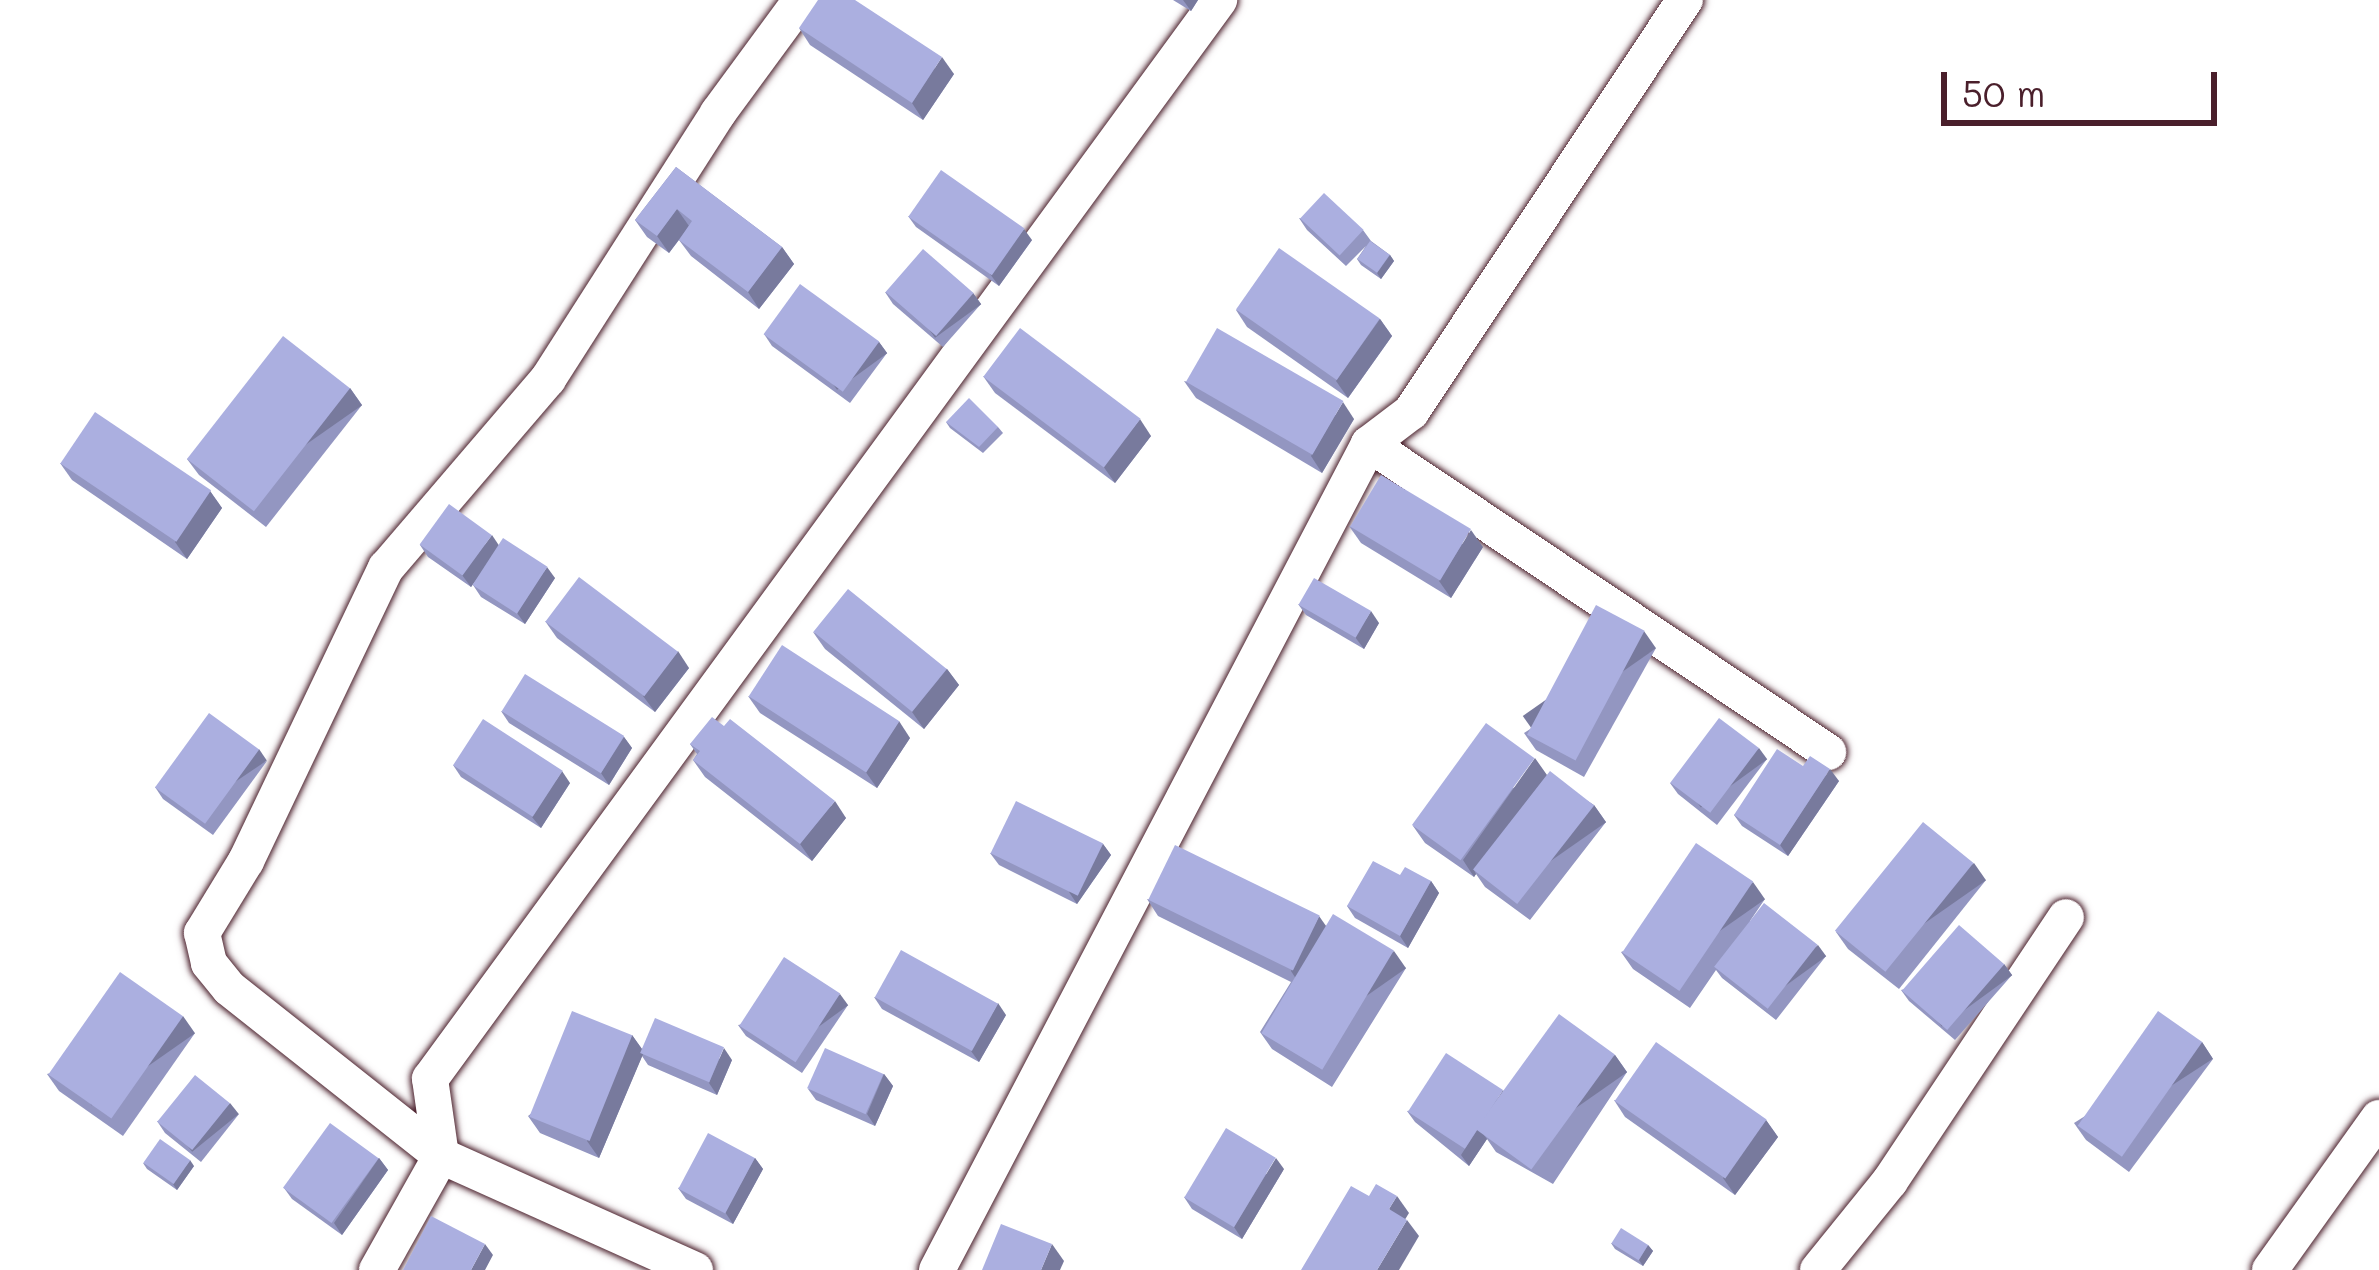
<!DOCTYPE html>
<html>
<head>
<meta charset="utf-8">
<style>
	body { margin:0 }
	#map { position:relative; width:2379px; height:1270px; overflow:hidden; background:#fff; font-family:Mali,sans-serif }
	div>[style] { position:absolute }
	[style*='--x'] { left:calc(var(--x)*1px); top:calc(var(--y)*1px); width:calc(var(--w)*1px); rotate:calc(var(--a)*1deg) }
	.roads { filter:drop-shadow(0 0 3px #4a1f2b) drop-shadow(0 0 3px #4a1f2b) }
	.minor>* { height:36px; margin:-18px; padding:0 18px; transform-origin:18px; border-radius:18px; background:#fff }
	.wall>* { inset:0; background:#9396c1 }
	.shaded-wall>* { inset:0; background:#787a9d; transform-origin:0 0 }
	.building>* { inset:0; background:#abafe0; transform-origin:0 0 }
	span { translate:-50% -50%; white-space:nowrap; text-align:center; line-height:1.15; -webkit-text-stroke:12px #fff; paint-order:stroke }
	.scale { position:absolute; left:1941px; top:72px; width:276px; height:54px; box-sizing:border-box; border:6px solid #4a1f2b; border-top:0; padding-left:15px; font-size:36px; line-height:42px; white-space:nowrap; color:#4a1f2b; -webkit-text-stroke:9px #fff; paint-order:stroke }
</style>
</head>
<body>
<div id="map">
	<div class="roads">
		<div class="minor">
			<div style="--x:1369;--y:444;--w:553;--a:33.86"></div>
			<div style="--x:377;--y:1270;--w:131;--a:-60.7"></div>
			<div style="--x:441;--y:1156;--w:270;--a:-141.6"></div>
			<div style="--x:229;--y:988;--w:32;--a:-129"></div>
			<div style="--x:209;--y:963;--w:31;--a:-103"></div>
			<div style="--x:202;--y:933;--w:84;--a:-58.6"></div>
			<div style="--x:246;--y:861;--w:325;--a:-64.5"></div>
			<div style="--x:386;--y:568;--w:249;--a:-49.4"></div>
			<div style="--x:548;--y:379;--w:316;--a:-57.4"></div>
			<div style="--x:718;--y:113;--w:140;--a:-53.7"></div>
			<div style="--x:695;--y:1270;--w:278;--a:-155.8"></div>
			<div style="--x:441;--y:1156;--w:78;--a:-98.1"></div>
			<div style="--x:430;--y:1079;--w:1337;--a:-53.82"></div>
			<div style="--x:937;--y:1270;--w:932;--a:-62.39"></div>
			<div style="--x:1369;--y:444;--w:53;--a:-37.3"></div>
			<div style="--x:1411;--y:412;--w:495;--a:-56.4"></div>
			<div style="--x:1818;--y:1270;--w:114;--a:-51"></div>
			<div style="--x:1890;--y:1181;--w:317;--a:-56.3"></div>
			<div style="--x:2270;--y:1270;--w:187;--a:-54.4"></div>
		</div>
	</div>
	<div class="wall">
		<div style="clip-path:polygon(1173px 0,1198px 0,1191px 11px)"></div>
		<div style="clip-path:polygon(799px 28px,954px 74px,923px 120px,810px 45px)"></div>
		<div style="clip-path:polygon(676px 167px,782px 247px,794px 264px,759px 309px,691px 256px,679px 240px,669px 253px,647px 237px,635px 220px)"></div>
		<div style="clip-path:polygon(908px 216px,1032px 240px,999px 286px,916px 227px)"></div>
		<div style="clip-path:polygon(1299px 218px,1363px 230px,1371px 241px,1390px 255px,1394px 261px,1381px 279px,1361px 265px,1357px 259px,1366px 246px,1346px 266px,1307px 230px)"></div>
		<div style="clip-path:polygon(885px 292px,973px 293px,981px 304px,943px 347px,893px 304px)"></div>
		<div style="clip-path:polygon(1236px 310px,1380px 319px,1392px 336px,1348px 398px,1247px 327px)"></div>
		<div style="clip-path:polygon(764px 334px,879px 342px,887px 353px,850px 403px,772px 346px)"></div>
		<div style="clip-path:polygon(983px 376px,1151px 436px,1115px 483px,995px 393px)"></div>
		<div style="clip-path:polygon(1184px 381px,1354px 419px,1322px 473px,1196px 398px)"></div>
		<div style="clip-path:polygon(350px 388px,362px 405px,266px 527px,199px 475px,187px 459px)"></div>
		<div style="clip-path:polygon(946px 422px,998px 427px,1003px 433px,983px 453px,950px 428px)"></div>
		<div style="clip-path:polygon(60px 463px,210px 491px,222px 508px,187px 559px,72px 480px)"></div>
		<div style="clip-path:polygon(1349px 526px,1483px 547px,1451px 598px,1361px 543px)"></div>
		<div style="clip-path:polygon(420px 545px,499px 545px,555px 578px,525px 624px,481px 597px,473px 585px,478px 577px,471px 587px,428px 557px)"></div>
		<div style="clip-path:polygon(1298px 604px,1379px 623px,1364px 649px,1306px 615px)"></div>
		<div style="clip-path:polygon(545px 621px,689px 668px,655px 712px,557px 638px)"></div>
		<div style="clip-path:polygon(813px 632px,947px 669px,959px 685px,924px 729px,825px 649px)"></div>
		<div style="clip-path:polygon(1656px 648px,1584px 777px,1536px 750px,1524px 733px)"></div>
		<div style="clip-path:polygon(748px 696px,910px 738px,877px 788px,760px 713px)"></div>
		<div style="clip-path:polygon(501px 711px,624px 737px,632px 748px,609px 785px,509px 723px)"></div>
		<div style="clip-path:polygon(724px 726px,846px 818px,812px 861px,705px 777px,693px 760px,697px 754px,690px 744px)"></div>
		<div style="clip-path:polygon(1767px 759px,1717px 825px,1678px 794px,1670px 783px)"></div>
		<div style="clip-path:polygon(267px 761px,213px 835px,163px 799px,155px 787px)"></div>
		<div style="clip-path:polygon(453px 765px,570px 783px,541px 828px,461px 777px)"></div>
		<div style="clip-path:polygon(1803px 766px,1839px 781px,1788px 856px,1742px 826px,1734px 815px)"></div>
		<div style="clip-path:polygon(1547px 775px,1594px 805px,1606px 822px,1530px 920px,1485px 887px,1476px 874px,1474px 877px,1425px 843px,1413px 826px)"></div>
		<div style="clip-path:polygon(1103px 844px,1111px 855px,1077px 904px,999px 865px,990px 853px)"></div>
		<div style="clip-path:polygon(1400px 875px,1431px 881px,1439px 893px,1408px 948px,1355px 918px,1347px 906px)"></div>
		<div style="clip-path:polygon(1986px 880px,1899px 989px,1848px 949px,1836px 932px)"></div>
		<div style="clip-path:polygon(1147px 899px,1326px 926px,1406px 968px,1332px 1087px,1272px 1049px,1260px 1032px,1291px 982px,1158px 916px)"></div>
		<div style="clip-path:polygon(1765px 899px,1750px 921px,1826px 956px,1776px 1020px,1722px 978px,1716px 970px,1690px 1008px,1633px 969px,1621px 952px)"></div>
		<div style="clip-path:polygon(2004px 964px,2012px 975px,1955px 1040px,1909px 1001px,1901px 990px)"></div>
		<div style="clip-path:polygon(874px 997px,1006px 1015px,979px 1062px,882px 1009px)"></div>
		<div style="clip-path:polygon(848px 1005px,802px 1073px,746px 1036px,738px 1025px)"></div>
		<div style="clip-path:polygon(195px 1033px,123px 1136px,59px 1091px,47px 1074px)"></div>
		<div style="clip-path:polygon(632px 1035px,642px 1049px,732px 1060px,717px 1095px,648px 1065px,642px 1056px,599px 1158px,540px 1133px,528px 1116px)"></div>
		<div style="clip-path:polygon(2202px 1042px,2213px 1059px,2129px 1172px,2086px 1140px,2074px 1123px)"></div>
		<div style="clip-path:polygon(1615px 1055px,1627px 1072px,1553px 1184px,1496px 1152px,1487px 1139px,1469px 1166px,1415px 1122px,1407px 1111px,1508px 1097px)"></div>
		<div style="clip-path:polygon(884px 1074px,893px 1086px,875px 1126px,816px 1100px,808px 1089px)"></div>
		<div style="clip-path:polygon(1614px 1100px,1766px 1120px,1778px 1137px,1735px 1195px,1625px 1117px)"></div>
		<div style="clip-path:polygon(239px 1114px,201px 1162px,165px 1133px,157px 1121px)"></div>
		<div style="clip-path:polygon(379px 1158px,388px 1170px,342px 1235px,292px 1199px,284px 1188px)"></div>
		<div style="clip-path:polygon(755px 1158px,763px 1169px,733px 1224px,686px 1199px,678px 1188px)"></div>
		<div style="clip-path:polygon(143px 1163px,194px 1166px,177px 1190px,147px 1169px)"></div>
		<div style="clip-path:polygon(1284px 1169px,1242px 1239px,1192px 1209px,1184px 1197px)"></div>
		<div style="clip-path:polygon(1611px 1243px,1648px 1245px,1653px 1251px,1643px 1266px,1615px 1249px)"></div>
	</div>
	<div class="shaded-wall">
		<div style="clip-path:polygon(1183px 0,1198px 0,1191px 11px)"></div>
		<div style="clip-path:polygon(942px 57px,954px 74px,923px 120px,912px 103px)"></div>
		<div style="clip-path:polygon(677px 209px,689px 226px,669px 253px,657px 236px)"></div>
		<div style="clip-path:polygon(1024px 229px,1032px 240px,999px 286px,990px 274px)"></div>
		<div style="clip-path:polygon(782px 247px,794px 264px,759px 309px,748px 292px)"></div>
		<div style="clip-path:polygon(1390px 255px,1394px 261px,1381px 279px,1377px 273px)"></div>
		<div style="left:973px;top:293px;width:14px;height:57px;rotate:54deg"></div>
		<div style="clip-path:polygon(1380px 319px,1392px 336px,1348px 398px,1336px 381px)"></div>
		<div style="left:879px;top:342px;width:14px;height:62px;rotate:54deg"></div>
		<div style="left:350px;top:388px;width:21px;height:156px;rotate:55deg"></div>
		<div style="clip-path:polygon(1343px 402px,1354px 419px,1322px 473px,1311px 456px)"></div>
		<div style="clip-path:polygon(1140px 419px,1151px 436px,1115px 483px,1103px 466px)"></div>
		<div style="clip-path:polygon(210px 491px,222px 508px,187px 559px,175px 542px)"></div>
		<div style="clip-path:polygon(1471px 530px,1483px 547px,1451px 598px,1439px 581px)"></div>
		<div style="clip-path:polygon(492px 535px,500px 547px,471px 587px,462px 575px)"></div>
		<div style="clip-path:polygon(547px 567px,555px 578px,525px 624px,517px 613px)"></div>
		<div style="clip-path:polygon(1371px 611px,1379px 623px,1364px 649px,1355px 637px)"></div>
		<div style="left:1644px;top:631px;width:21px;height:148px;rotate:55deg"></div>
		<div style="clip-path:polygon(678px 651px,689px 668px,655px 712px,643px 696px)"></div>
		<div style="clip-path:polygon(947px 669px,959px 685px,924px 729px,912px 712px)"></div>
		<div style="clip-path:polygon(899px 721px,910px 738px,877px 788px,865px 771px)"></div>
		<div style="clip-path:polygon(624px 737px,632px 748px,609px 785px,601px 773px)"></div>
		<div style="left:1759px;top:748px;width:14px;height:82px;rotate:54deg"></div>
		<div style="left:259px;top:749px;width:14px;height:92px;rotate:56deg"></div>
		<div style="clip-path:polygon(1535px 758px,1547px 775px,1474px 870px,1476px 874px,1474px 877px,1463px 860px)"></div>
		<div style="clip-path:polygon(1830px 769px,1839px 781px,1788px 856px,1780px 845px)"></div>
		<div style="clip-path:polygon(562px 771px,570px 783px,541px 828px,532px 817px)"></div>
		<div style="clip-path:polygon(835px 801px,846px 818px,812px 861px,800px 844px)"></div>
		<div style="left:1594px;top:805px;width:21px;height:124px;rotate:55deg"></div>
		<div style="clip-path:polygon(1103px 844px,1111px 855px,1077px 904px,1069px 892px)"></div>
		<div style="left:1974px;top:863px;width:21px;height:139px;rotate:55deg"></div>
		<div style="clip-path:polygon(1431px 881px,1439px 893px,1408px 948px,1400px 936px)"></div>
		<div style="left:1753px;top:882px;width:21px;height:132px;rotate:55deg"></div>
		<div style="clip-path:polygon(1319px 916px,1331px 933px,1302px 988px,1291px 971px)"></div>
		<div style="left:1818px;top:945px;width:14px;height:80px;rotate:54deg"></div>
		<div style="left:1394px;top:951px;width:21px;height:140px;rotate:55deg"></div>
		<div style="left:2004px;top:964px;width:14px;height:87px;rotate:54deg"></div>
		<div style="left:840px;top:994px;width:14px;height:82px;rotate:54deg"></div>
		<div style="clip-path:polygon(998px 1003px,1006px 1015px,979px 1062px,971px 1051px)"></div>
		<div style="left:183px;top:1016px;width:21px;height:126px;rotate:55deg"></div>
		<div style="clip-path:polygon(632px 1035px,644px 1052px,599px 1158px,587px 1141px)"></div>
		<div style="left:2202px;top:1042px;width:20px;height:141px;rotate:57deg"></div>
		<div style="clip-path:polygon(724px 1048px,732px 1060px,717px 1095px,709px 1083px)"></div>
		<div style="left:1615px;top:1055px;width:21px;height:134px;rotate:55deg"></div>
		<div style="clip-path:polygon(884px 1074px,893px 1086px,875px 1126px,867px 1114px)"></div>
		<div style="clip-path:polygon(1503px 1090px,1511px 1102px,1484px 1135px,1487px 1139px,1469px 1166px,1461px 1155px)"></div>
		<div style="left:230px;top:1103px;width:14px;height:60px;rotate:51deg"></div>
		<div style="clip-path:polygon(1766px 1120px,1778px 1137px,1735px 1195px,1723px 1178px)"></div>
		<div style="clip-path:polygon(379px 1158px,388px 1170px,342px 1235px,334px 1223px)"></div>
		<div style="clip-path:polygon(755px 1158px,763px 1169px,733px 1224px,725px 1212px)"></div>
		<div style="clip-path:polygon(1276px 1158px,1284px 1169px,1242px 1239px,1234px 1227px)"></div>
		<div style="clip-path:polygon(190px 1160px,194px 1166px,177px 1190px,173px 1184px)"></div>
		<div style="clip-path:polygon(1397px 1196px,1409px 1213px,1401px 1226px,1389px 1209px)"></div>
		<div style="clip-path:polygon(1407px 1220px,1419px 1236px,1399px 1270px,1377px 1270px)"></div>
		<div style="clip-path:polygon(485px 1244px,493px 1255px,485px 1270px,471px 1270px)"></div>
		<div style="clip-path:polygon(1052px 1244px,1064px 1261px,1060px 1270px,1041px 1270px)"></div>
		<div style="clip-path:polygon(1648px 1245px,1653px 1251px,1643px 1266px,1639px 1260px)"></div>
	</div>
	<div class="building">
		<div style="clip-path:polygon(818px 0,855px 0,942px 57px,912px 103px,799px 28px)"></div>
		<div style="clip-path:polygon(676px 167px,782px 247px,748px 292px,679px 240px,692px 221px,677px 209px,657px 236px,635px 220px)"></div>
		<div style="left:941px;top:170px;width:102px;height:57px;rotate:35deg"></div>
		<div style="left:1324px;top:193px;width:54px;height:35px;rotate:43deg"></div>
		<div style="left:1370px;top:241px;width:24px;height:22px;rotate:35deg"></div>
		<div style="left:1279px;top:248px;width:123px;height:75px;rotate:35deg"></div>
		<div style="left:923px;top:249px;width:67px;height:57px;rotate:41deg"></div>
		<div style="left:800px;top:284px;width:98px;height:62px;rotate:36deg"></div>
		<div style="left:1020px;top:328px;width:151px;height:61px;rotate:37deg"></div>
		<div style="left:1217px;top:328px;width:146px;height:62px;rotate:30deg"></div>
		<div style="left:283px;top:336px;width:85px;height:156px;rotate:38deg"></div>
		<div style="clip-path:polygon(969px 398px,998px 427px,979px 447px,946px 422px)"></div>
		<div style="left:95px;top:412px;width:140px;height:62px;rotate:34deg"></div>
		<div style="left:1381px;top:475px;width:105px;height:60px;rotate:31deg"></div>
		<div style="left:449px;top:504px;width:53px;height:50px;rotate:36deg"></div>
		<div style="left:503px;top:538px;width:53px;height:56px;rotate:33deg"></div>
		<div style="left:579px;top:577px;width:124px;height:56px;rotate:37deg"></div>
		<div style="left:1314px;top:578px;width:66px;height:31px;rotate:30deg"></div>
		<div style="left:848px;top:589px;width:127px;height:55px;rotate:39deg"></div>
		<div style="left:1596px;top:605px;width:55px;height:147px;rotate:28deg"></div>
		<div style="left:782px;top:645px;width:140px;height:61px;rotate:33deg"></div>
		<div style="left:525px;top:674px;width:117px;height:44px;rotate:32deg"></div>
		<div style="left:209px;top:713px;width:62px;height:92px;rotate:36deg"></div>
		<div style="clip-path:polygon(712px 717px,724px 726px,730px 719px,835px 801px,800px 844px,693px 760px,700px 751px,690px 744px)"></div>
		<div style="left:1719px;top:718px;width:50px;height:81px;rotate:37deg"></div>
		<div style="left:483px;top:719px;width:95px;height:55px;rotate:33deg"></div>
		<div style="left:1486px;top:723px;width:60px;height:126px;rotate:36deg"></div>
		<div style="clip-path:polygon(1777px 749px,1803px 766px,1810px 756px,1830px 769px,1780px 845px,1734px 815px)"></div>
		<div style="left:1550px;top:771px;width:56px;height:125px;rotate:38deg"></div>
		<div style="left:1016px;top:801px;width:97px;height:58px;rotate:26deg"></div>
		<div style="left:1923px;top:822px;width:65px;height:140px;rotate:39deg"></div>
		<div style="left:1696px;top:843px;width:69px;height:132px;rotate:34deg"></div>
		<div style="left:1175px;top:845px;width:161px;height:61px;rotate:26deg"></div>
		<div style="clip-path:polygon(1373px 861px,1400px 875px,1405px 867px,1431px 881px,1400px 936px,1347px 906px)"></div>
		<div style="left:1764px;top:903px;width:68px;height:81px;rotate:38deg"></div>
		<div style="left:1333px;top:914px;width:71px;height:139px;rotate:31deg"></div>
		<div style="left:1959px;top:925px;width:60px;height:87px;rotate:41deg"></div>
		<div style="left:901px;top:950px;width:111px;height:54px;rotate:29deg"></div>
		<div style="left:784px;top:957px;width:67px;height:82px;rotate:33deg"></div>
		<div style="left:120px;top:972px;width:77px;height:125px;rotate:35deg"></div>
		<div style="left:572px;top:1011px;width:65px;height:114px;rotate:22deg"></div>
		<div style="left:2158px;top:1011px;width:54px;height:140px;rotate:35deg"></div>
		<div style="left:1559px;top:1014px;width:69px;height:142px;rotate:36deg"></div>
		<div style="left:655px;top:1018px;width:75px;height:38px;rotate:23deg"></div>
		<div style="left:1656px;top:1042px;width:135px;height:72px;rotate:35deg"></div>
		<div style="left:825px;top:1048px;width:64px;height:44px;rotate:24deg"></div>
		<div style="left:1446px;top:1053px;width:68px;height:70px;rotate:33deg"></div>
		<div style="left:195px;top:1075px;width:45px;height:60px;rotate:39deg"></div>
		<div style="left:330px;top:1123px;width:60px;height:80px;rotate:36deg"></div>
		<div style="left:1226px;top:1128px;width:58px;height:81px;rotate:31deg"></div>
		<div style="left:708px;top:1133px;width:53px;height:63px;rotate:28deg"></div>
		<div style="left:160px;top:1139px;width:37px;height:29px;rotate:35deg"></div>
		<div style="clip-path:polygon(1376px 1184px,1397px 1196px,1389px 1209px,1407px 1220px,1377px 1270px,1301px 1270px,1351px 1186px,1369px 1196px)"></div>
		<div style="clip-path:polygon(431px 1216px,485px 1244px,471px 1270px,403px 1270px)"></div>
		<div style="clip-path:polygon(1001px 1224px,1052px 1244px,1041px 1270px,982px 1270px)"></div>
		<div style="left:1621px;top:1228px;width:32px;height:18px;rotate:32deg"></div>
	</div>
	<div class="scale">50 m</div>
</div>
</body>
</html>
